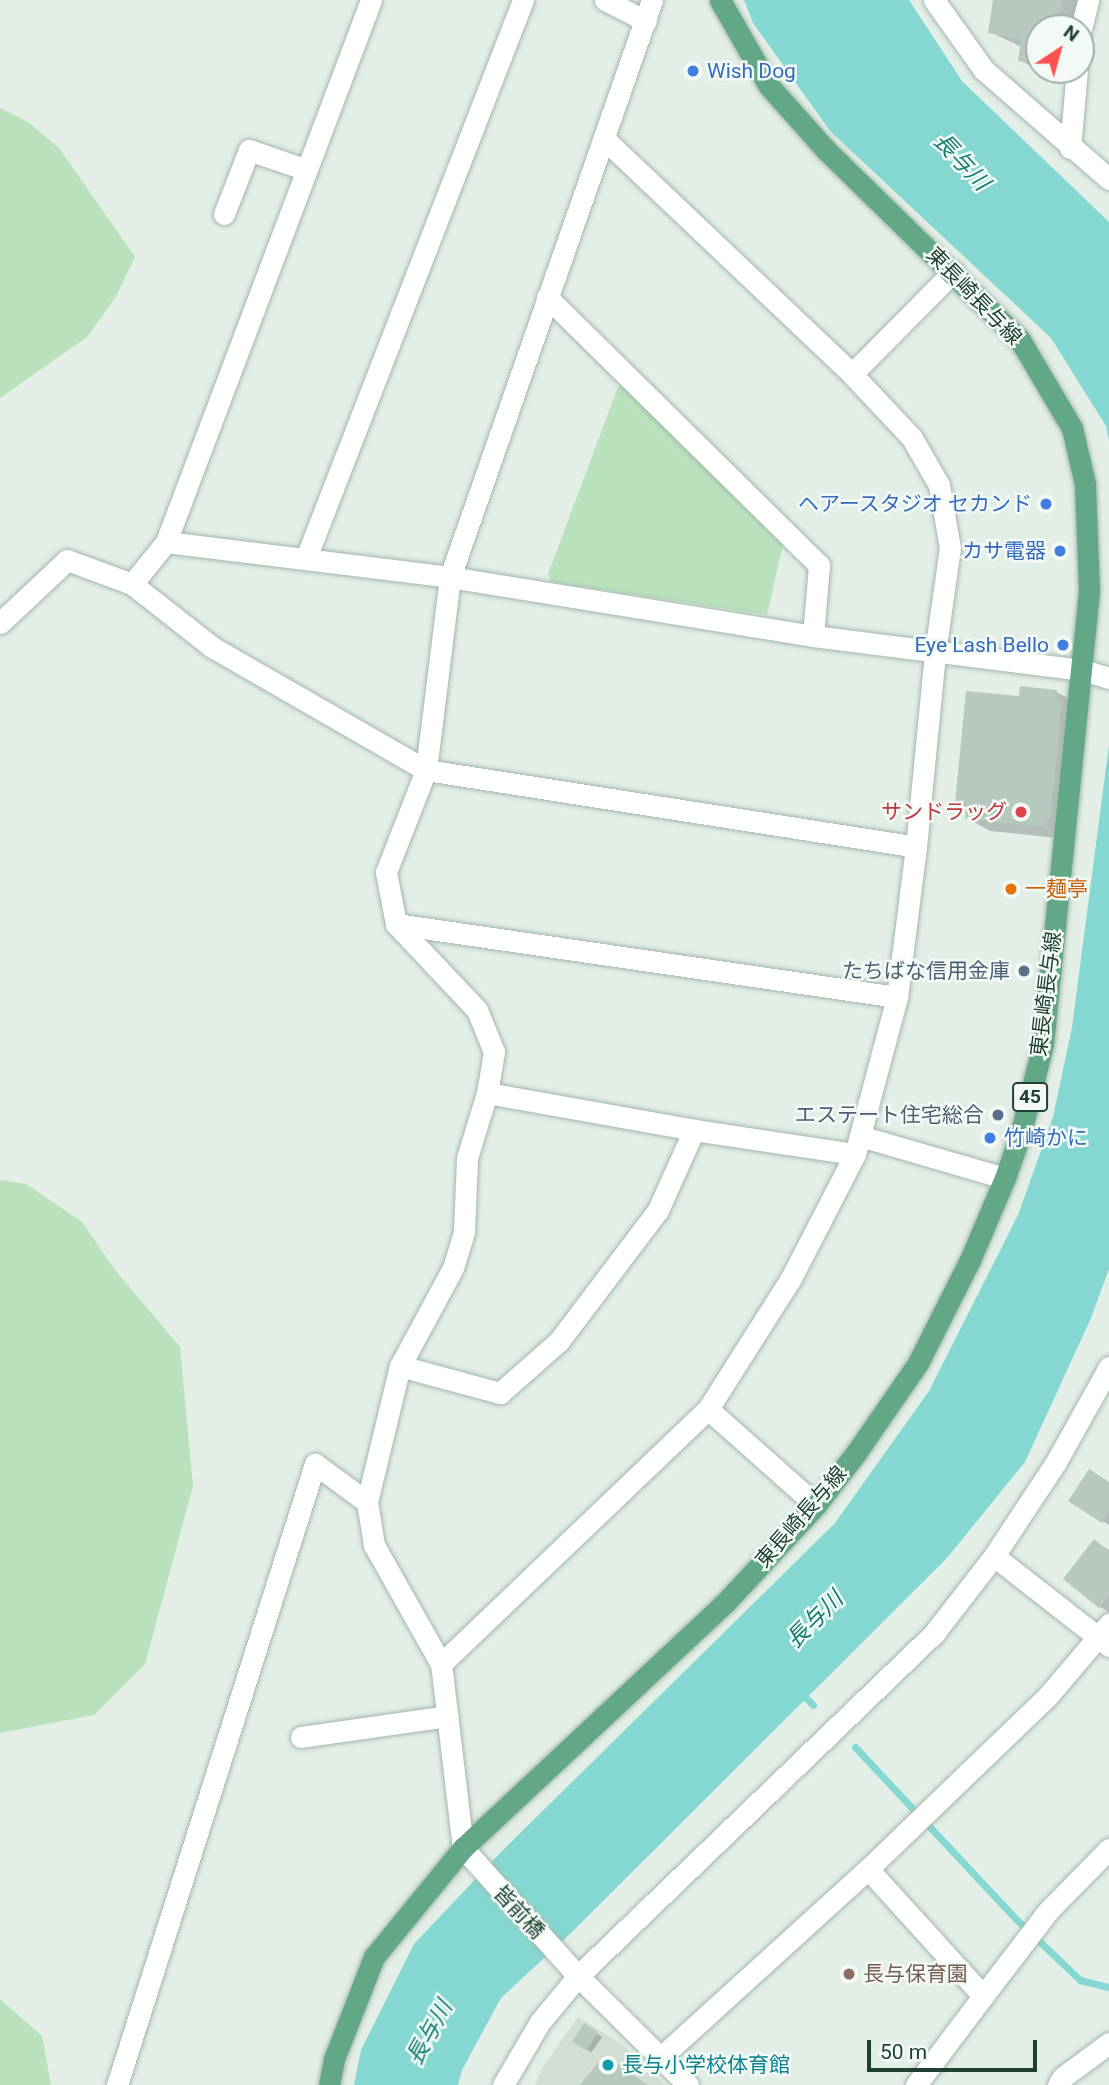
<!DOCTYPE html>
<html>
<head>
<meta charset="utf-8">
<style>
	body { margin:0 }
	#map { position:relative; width:1109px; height:2085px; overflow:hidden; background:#e2eee6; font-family:Roboto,"Noto Sans JP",sans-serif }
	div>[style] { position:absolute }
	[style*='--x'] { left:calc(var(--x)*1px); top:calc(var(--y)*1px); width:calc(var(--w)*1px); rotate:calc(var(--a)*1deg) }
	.built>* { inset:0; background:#d0ded4 }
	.green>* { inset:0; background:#b9e1bb }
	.water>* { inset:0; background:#85d8d2 }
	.shadow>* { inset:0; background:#0003; transform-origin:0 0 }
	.stream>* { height:7px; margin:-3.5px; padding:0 3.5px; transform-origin:3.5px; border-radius:3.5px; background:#85d8d2 }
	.building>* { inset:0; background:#b7c9be; transform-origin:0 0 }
	.roads { filter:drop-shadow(0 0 2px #a4b7ac) drop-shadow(0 0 2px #a4b7ac) }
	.minor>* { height:21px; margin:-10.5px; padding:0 10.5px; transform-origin:10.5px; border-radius:10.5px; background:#fff }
	.tertiary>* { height:21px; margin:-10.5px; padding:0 10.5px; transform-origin:10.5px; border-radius:10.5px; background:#fff }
	.primary>* { height:21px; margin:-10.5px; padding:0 10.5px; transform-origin:10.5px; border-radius:10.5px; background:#62a886 }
	.dots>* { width:19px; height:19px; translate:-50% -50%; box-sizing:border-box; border:4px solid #f3faf5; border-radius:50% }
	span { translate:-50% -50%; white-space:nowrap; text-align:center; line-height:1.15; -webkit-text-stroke:5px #f3faf5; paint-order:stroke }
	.shield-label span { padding:2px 5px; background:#f3faf5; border:2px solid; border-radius:5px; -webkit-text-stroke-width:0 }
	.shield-label { font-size:19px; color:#204131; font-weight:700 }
	.shop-label { font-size:21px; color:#366cbe }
	.left { translate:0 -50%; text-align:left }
	.right { translate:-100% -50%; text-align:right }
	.street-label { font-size:21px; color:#204131 }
	.health-label { font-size:21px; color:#be3a42 }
	.food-label { font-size:21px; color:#c56008 }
	.service-label { font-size:21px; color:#4e5e75 }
	.education-label { font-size:21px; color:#785e54 }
	.culture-label { font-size:21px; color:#0d838f }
	.water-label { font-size:23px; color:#147d78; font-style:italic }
	.north { position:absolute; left:1025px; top:14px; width:70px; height:70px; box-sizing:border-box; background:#f3faf5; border:2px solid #9fb0a7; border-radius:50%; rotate:36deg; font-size:19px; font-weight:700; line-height:28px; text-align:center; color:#204131 }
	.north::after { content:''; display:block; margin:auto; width:24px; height:32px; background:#ff524f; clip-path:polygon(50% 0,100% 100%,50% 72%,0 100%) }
	.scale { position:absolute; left:867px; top:2040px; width:170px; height:32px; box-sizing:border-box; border:4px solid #204131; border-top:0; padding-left:9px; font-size:21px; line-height:24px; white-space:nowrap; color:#204131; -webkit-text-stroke:5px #f3faf5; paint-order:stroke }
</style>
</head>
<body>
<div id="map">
	<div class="built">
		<div style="clip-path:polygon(578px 2017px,622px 2044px,665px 2085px,535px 2085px,543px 2067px)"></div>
	</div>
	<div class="green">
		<div style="clip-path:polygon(0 108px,28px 122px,59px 148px,135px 257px,115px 298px,87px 337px,0 398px)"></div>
		<div style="clip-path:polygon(624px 384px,783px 544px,767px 615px,551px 582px,548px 574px,618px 387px)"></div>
		<div style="clip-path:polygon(0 1180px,26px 1184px,82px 1222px,115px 1270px,180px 1347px,193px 1486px,145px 1664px,94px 1715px,0 1733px)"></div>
		<div style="clip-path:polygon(0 1999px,42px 2036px,51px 2085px,0 2085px)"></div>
	</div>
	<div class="water">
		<div style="clip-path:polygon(744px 0,909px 0,962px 81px,1109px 222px,1109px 441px,1106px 426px,1051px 338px,830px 131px,753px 23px)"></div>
		<div style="clip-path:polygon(1109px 745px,1109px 1269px,1091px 1318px,1025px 1462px,947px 1558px,571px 1933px,501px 1998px,462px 2070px,458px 2085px,354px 2085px,361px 2050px,414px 1944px,503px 1850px,835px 1523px,929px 1391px,1018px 1215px,1053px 1117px,1072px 1027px)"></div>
	</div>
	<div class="shadow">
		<div style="clip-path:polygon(995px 0,1087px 0,1081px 28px,1039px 28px,1039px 70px,1076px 70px,1074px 79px,1043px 73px,1020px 60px,1022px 47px,990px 32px)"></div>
		<div style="clip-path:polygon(1057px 692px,1080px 705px,1068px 839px,990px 831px,967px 818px,967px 808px,957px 802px,1020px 698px)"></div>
		<div style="clip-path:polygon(1109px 1483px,1109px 1525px,1070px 1500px)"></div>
		<div style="clip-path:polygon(1095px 1542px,1109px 1550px,1109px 1612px,1100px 1607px)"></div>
		<div style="left:585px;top:2025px;width:21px;height:19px;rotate:35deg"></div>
	</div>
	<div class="stream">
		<div style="--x:801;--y:1693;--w:17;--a:45"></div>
		<div style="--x:855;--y:1747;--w:238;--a:46.9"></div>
		<div style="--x:1018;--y:1921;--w:86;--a:43.6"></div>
		<div style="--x:1080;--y:1980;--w:30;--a:14"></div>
	</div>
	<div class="building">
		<div style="clip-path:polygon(993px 0,1062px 0,1057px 28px,1039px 28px,1039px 64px,1018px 61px,1021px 39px,988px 33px)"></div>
		<div style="clip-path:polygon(1020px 686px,1057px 690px,1056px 700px,1062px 701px,1050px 819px,1046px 819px,1045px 827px,965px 819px,966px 804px,955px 803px,966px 691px,1019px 696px)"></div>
		<div style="clip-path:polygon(1089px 1469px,1109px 1482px,1109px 1511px,1102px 1523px,1068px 1501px)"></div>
		<div style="clip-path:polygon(1094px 1539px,1109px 1551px,1109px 1595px,1099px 1608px,1063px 1579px)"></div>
		<div style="left:584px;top:2023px;width:17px;height:22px;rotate:33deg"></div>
		<div style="clip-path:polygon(604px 2055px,648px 2085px,580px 2085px)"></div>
	</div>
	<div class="roads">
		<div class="minor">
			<div style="--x:605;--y:0;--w:46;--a:27.1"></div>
			<div style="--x:1081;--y:29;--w:30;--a:-76"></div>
			<div style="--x:1070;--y:148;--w:78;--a:-84.9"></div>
			<div style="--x:224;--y:214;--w:69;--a:-68.7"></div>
			<div style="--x:249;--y:150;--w:61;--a:19"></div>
			<div style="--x:547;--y:297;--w:382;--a:44.6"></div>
			<div style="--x:819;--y:565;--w:71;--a:94.8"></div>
			<div style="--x:852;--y:374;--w:144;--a:-45.3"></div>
			<div style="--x:166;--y:542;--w:286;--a:7"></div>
			<div style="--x:450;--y:577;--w:368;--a:9.2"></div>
			<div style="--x:813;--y:636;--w:272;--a:7.2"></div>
			<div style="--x:1083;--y:670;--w:27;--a:17"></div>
			<div style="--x:306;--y:558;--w:599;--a:-68.75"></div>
			<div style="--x:132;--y:584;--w:54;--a:-51"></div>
			<div style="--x:166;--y:542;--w:579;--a:-69.28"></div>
			<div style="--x:0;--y:623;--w:92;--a:-43.2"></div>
			<div style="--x:67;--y:560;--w:69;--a:20.3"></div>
			<div style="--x:132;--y:584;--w:102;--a:38.2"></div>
			<div style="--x:212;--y:647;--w:247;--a:29.9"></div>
			<div style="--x:426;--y:770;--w:496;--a:8.9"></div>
			<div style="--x:396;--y:924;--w:506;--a:8.29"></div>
			<div style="--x:487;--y:1093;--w:210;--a:10.1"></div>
			<div style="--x:694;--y:1130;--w:163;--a:8.5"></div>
			<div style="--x:860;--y:1136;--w:151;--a:16.2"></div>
			<div style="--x:400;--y:1366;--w:104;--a:15.1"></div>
			<div style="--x:500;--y:1393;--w:79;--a:-41.4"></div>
			<div style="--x:559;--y:1341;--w:164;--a:-52.9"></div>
			<div style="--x:658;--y:1210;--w:88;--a:-65.8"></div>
			<div style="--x:708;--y:1409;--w:144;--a:41.6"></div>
			<div style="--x:441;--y:1664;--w:369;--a:-43.7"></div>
			<div style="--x:708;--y:1409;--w:153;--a:-57.6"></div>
			<div style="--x:790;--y:1280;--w:142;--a:-62.7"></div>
			<div style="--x:855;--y:1154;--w:163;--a:-75"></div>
			<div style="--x:897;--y:997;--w:151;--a:-82.8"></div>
			<div style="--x:916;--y:847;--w:195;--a:-84.4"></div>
			<div style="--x:935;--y:653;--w:106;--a:-81.9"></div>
			<div style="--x:950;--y:548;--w:64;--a:-99.9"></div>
			<div style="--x:939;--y:485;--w:54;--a:-119.9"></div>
			<div style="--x:912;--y:438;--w:88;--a:-133.2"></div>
			<div style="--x:852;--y:374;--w:342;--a:-136.5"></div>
			<div style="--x:301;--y:1737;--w:148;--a:-8.1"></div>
			<div style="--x:463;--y:1848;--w:185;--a:-96.8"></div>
			<div style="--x:441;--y:1664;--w:137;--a:-119.4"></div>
			<div style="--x:374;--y:1545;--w:44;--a:-99.2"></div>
			<div style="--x:367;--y:1502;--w:140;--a:-76.4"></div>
			<div style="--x:400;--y:1366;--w:111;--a:-61.6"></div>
			<div style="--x:453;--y:1268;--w:39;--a:-73"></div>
			<div style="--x:464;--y:1231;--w:73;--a:-87.6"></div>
			<div style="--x:467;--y:1158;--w:68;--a:-72.9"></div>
			<div style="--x:487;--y:1093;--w:42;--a:-80.3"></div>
			<div style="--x:494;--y:1052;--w:45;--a:-112"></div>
			<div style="--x:477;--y:1010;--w:118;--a:-133.3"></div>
			<div style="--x:396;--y:924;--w:53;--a:-100.9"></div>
			<div style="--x:386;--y:872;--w:110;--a:-68.6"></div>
			<div style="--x:426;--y:770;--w:194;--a:-82.9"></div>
			<div style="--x:450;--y:577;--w:611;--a:-70.71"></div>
			<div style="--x:868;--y:1869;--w:171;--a:47.8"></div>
			<div style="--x:983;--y:1996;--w:107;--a:-52.6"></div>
			<div style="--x:1048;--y:1911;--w:87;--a:-45.5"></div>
			<div style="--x:659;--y:2059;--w:282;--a:-42.3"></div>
			<div style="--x:868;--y:1869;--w:248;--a:-43.9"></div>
			<div style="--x:1047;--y:1697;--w:96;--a:-49.7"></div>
			<div style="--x:117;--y:2085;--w:652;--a:-72.32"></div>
			<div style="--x:315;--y:1464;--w:64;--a:36.2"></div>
			<div style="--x:916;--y:2085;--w:111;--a:-53"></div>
			<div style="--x:1058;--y:2085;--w:9;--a:-58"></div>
			<div style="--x:1063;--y:2077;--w:57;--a:-36.5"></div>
		</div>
		<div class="tertiary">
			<div style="--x:934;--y:0;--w:86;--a:54.5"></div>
			<div style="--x:984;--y:70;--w:166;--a:41.1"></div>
			<div style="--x:994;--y:1556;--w:146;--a:38"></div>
			<div style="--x:463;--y:1848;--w:172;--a:48.1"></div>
			<div style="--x:578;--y:1976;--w:155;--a:44.7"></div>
			<div style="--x:503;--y:2085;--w:73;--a:-59.6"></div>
			<div style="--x:540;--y:2022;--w:60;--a:-50.4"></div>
			<div style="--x:578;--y:1976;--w:496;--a:-43.9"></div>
			<div style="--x:935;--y:1632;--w:96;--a:-52.2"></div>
			<div style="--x:994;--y:1556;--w:113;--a:-56.6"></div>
			<div style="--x:1056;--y:1462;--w:109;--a:-60.8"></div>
		</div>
		<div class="primary">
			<div style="--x:329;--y:2085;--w:26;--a:-79"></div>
			<div style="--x:334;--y:2059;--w:110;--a:-68.6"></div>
			<div style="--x:374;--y:1957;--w:141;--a:-50.8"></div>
			<div style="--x:463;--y:1848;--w:357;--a:-43.1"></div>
			<div style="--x:724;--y:1604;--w:135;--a:-47.1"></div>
			<div style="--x:816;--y:1505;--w:66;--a:-52.4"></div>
			<div style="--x:856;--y:1453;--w:109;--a:-55.4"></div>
			<div style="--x:918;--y:1363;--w:115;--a:-63.2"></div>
			<div style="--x:970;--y:1260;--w:89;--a:-66.9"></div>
			<div style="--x:1005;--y:1178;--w:49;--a:-70.8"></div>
			<div style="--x:1021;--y:1132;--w:91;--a:-76"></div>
			<div style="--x:1043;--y:1044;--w:456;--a:-84.2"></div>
			<div style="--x:1089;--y:590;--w:106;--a:-92.2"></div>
			<div style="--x:1085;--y:484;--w:57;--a:-103.1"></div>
			<div style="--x:1072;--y:428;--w:102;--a:-120.6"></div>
			<div style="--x:1020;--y:340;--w:272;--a:-135.6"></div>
			<div style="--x:826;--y:150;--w:86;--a:-131.7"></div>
			<div style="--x:769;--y:86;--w:99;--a:-119.7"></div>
		</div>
	</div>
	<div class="dots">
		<div style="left:693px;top:71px;background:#3f7fe0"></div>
		<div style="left:1046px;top:504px;background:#3f7fe0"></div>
		<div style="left:1060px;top:551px;background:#3f7fe0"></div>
		<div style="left:1063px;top:645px;background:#3f7fe0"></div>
		<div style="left:1021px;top:812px;background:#e0444e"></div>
		<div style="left:1011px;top:889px;background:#e8710a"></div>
		<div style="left:1024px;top:971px;background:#5c6f8a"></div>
		<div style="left:998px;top:1115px;background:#5c6f8a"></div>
		<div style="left:990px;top:1138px;background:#3f7fe0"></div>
		<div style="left:849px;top:1974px;background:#8d6e63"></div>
		<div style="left:608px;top:2065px;background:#0f9aa8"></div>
	</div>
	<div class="shield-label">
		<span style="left:1030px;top:1097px">45</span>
	</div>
	<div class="shop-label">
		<span class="left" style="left:707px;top:71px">Wish Dog</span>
		<span class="right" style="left:1032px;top:504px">ヘアースタジオ セカンド</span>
		<span class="right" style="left:1046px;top:551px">カサ電器</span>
		<span class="right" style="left:1049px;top:645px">Eye Lash Bello</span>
		<span class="left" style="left:1004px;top:1138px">竹崎かに</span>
	</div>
	<div class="street-label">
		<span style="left:974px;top:296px;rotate:46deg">東長崎長与線</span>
		<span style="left:1046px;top:994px;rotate:-83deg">東長崎長与線</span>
		<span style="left:801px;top:1517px;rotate:-49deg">東長崎長与線</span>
		<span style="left:519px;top:1912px;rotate:47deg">皆前橋</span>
	</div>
	<div class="health-label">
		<span class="right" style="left:1007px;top:812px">サンドラッグ</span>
	</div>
	<div class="food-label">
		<span class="left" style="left:1025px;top:889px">一麺亭</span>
	</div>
	<div class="service-label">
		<span class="right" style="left:1010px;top:971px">たちばな信用金庫</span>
		<span class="right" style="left:984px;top:1115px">エステート住宅総合</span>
	</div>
	<div class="education-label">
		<span class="left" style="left:863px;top:1974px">長与保育園</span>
	</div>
	<div class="culture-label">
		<span class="left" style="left:622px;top:2065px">長与小学校体育館</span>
	</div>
	<div class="water-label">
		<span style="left:961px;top:162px;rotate:47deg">長与川</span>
		<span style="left:815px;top:1620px;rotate:-45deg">長与川</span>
		<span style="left:430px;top:2033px;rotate:-61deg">長与川</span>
	</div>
	<div class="north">N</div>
	<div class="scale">50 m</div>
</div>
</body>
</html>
